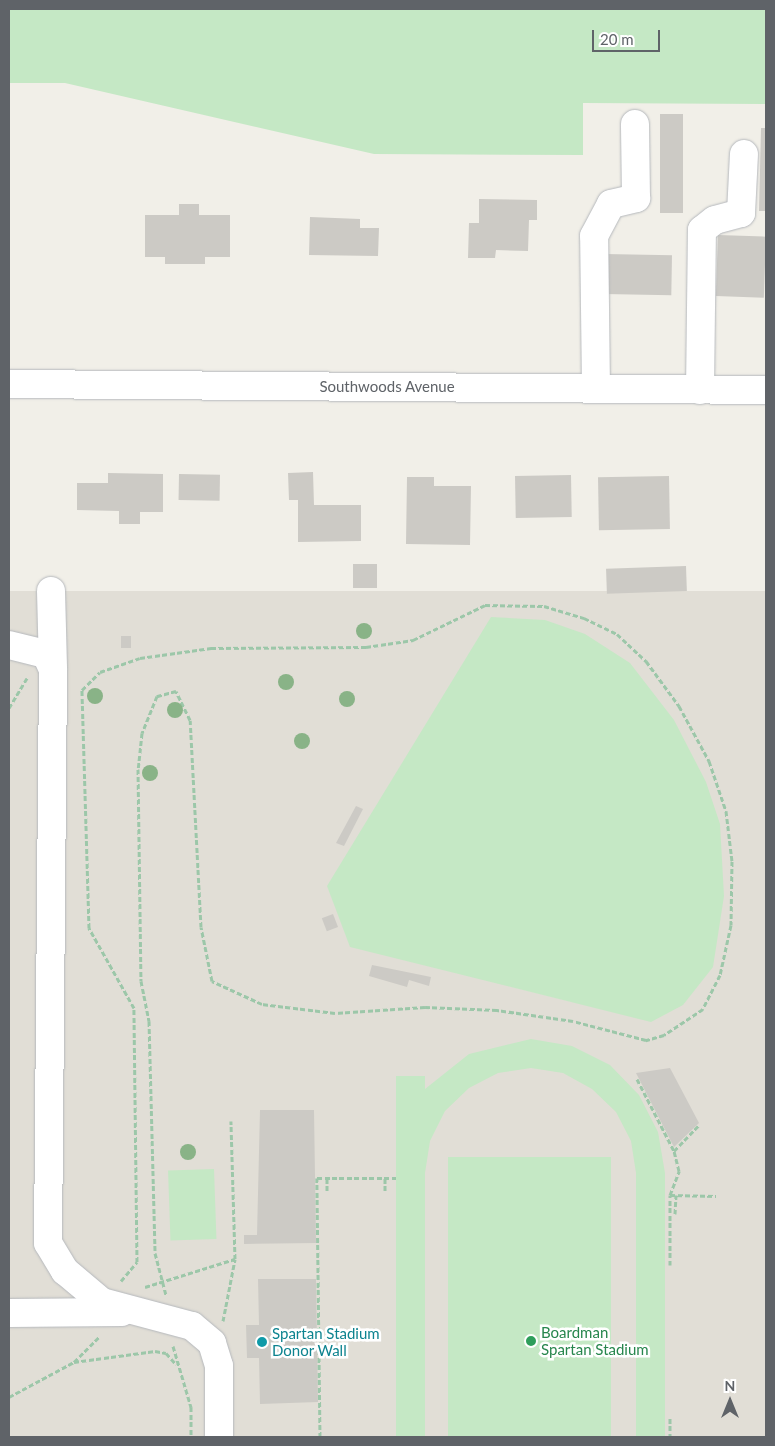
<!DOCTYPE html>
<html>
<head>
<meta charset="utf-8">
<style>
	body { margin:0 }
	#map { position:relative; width:775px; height:1446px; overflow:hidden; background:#f1efe8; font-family:Lato,sans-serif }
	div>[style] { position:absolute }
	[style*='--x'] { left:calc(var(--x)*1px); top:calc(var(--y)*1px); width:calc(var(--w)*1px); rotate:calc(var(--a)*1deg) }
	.education>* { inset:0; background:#e1ded6; transform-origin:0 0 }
	.green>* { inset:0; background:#c5e8c5; transform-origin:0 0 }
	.building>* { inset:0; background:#cccac5; transform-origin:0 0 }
	.path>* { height:3px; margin-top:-1.5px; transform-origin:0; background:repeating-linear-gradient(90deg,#9cc7a9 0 5px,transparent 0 7.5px) }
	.roads { filter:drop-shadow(0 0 1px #b5b8bc) drop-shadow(0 0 1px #b5b8bc) }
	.minor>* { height:28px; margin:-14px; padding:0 14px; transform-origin:14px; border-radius:14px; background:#fff }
	.trees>* { width:16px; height:16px; margin:-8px; border-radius:50%; background:#89b387 }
	.dots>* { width:14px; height:14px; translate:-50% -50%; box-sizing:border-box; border:2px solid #fff; border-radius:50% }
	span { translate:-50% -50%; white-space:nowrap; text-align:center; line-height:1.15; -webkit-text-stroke:5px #fff; paint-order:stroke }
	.street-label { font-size:15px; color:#5f6368 }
	.leisure-label { font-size:15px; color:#27864d }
	.left { translate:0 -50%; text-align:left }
	.culture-label { font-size:15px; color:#0d838f }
	.frame { position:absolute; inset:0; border:10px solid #5f6368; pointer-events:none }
	.north { position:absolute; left:705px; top:1376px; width:50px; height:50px; -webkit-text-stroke:4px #fff; paint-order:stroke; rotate:0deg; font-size:14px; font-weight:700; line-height:20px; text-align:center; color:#5f6368 }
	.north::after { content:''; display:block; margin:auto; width:18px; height:22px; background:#5f6368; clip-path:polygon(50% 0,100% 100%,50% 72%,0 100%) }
	.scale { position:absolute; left:592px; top:30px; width:68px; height:22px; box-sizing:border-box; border:2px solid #5f6368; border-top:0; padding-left:6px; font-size:15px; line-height:18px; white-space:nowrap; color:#5f6368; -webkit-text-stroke:4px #fff; paint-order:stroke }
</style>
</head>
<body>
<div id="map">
	<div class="education">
		<div style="left:9px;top:591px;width:757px;height:846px"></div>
	</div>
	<div class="green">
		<div style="clip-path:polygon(9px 9px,766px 9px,766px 104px,583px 103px,583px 155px,374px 154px,65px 83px,9px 83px)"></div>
		<div style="clip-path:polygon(491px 617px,545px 620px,585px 634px,630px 663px,674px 720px,706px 782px,720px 824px,724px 896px,713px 967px,683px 1005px,651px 1022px,350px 947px,327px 886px)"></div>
		<div style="clip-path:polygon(531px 1039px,572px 1046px,610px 1065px,639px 1095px,658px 1132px,665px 1173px,665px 1437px,636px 1437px,636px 1173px,631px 1141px,616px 1112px,592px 1089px,563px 1073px,531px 1068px,498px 1073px,469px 1088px,445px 1111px,430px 1141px,425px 1173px,425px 1437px,396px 1437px,396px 1076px,425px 1076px,425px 1089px,469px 1054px)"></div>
		<div style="left:611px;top:1157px;width:280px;height:163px;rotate:90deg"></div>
		<div style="left:214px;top:1169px;width:70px;height:46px;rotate:88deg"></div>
	</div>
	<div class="building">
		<div style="left:683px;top:114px;width:99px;height:23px;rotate:90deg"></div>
		<div style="clip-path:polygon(761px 128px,766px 128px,766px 211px,759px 211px)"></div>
		<div style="clip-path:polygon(479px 199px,537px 200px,537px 220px,529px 220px,528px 251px,496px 250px,495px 258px,468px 258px,469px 223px,479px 223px)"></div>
		<div style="clip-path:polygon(179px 204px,199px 204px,199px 215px,230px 215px,230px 257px,205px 257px,205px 264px,165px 264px,165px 257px,145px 257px,145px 215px,179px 215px)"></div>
		<div style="clip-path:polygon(310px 217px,360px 219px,360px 228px,379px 228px,378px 256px,309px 255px)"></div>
		<div style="left:718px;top:235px;width:48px;height:61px;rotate:2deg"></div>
		<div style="left:605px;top:254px;width:67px;height:40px;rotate:1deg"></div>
		<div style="clip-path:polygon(313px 472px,314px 505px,361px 505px,361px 541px,298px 542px,298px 500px,289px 500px,288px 473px)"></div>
		<div style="clip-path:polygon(108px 473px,163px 474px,163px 512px,140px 512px,140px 524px,119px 524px,119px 511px,77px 510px,77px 483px,108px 483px)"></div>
		<div style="left:179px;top:474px;width:41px;height:26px;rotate:1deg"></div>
		<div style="left:571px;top:475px;width:42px;height:56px;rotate:89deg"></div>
		<div style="left:669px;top:476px;width:53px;height:71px;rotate:89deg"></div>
		<div style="clip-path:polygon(407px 477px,434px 477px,434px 486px,471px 486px,470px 545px,406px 544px)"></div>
		<div style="left:377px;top:564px;width:24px;height:24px;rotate:90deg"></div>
		<div style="left:686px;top:566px;width:25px;height:80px;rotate:88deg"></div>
		<div style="left:121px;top:636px;width:10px;height:12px"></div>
		<div style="clip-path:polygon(356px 806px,363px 809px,344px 846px,336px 843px)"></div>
		<div style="left:333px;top:914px;width:14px;height:12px;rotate:69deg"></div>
		<div style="clip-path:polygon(372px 965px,431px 977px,429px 986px,409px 980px,407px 987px,369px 976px)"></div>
		<div style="clip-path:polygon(670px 1068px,699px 1123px,674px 1147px,636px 1073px)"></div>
		<div style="clip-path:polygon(260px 1110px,314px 1110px,316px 1243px,244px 1244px,244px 1235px,257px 1235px)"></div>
		<div style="clip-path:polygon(258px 1279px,316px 1279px,318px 1402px,260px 1404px,259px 1358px,247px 1358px,246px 1325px,259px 1325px)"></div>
	</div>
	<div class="path">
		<div style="--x:9;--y:708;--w:35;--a:-59"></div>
		<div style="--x:637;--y:1079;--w:81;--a:62.8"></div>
		<div style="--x:674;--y:1151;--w:35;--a:-46"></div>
		<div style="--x:327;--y:1178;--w:14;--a:90"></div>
		<div style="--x:385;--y:1178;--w:14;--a:90"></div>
		<div style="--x:670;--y:1195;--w:46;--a:1.2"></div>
		<div style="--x:675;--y:1214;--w:19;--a:-87"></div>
		<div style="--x:670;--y:1265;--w:70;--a:-90"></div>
		<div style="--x:670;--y:1195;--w:26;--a:-69"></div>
		<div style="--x:679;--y:1171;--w:21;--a:-104"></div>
		<div style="--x:121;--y:1281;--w:25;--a:-50"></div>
		<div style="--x:137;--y:1262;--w:254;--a:-90.7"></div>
		<div style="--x:134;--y:1008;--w:92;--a:-119.4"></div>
		<div style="--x:89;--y:928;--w:238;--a:-91.7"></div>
		<div style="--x:82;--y:690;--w:25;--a:-45"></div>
		<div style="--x:100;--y:672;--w:42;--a:-19.3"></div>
		<div style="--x:140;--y:658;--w:72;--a:-8"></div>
		<div style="--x:211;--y:648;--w:155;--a:-0.4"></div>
		<div style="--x:366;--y:647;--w:48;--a:-8.5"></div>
		<div style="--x:413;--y:640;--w:80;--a:-25.9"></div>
		<div style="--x:485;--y:605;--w:59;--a:1"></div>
		<div style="--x:544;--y:606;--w:42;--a:16.7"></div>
		<div style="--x:584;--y:618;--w:37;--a:26"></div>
		<div style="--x:617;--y:634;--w:40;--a:43"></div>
		<div style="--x:646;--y:661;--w:56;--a:53.7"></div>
		<div style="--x:679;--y:706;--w:63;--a:61.4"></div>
		<div style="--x:709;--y:761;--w:53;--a:71.2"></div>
		<div style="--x:726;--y:811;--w:50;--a:83.2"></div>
		<div style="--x:732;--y:861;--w:64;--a:90.9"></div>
		<div style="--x:731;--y:925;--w:51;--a:102.4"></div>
		<div style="--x:720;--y:975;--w:38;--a:117"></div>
		<div style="--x:703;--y:1009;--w:47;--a:146.3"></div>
		<div style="--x:664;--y:1035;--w:19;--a:164"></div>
		<div style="--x:646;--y:1040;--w:75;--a:-165.4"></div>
		<div style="--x:573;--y:1021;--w:77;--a:-171.8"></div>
		<div style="--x:497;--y:1010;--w:72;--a:-177.6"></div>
		<div style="--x:425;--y:1007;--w:90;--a:176.2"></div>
		<div style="--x:335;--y:1013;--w:74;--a:-173"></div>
		<div style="--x:262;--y:1004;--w:55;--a:-155.3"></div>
		<div style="--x:212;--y:981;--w:55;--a:-101.5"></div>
		<div style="--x:201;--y:927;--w:207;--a:-93"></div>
		<div style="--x:190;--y:720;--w:32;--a:-116"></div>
		<div style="--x:176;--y:691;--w:20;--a:165"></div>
		<div style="--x:157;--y:696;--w:40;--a:112"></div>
		<div style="--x:142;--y:733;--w:36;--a:96"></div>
		<div style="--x:138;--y:769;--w:212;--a:89.2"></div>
		<div style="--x:141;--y:981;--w:41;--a:78.7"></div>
		<div style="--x:149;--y:1021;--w:232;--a:88.5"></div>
		<div style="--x:155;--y:1253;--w:43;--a:75.3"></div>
		<div style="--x:145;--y:1287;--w:94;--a:-17.3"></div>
		<div style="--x:223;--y:1321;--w:63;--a:-79"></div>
		<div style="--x:235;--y:1259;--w:138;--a:-91.7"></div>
		<div style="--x:173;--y:1346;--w:64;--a:73.6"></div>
		<div style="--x:191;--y:1407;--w:30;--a:90"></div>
		<div style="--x:74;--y:1362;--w:82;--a:-7.7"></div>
		<div style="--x:155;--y:1351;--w:11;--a:10"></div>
		<div style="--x:166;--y:1353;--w:15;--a:48"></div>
		<div style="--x:9;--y:1397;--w:74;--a:-28.3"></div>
		<div style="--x:74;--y:1362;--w:35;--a:-45"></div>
		<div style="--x:670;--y:1418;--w:19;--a:90"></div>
		<div style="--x:320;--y:1437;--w:259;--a:-90.7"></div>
		<div style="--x:317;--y:1178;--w:79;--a:0"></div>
	</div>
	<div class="roads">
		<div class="minor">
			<div style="--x:9;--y:384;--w:757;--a:0.45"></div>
			<div style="--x:596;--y:389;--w:153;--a:-90.7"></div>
			<div style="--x:594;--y:236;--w:36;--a:-62"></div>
			<div style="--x:611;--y:204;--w:26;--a:-13"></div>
			<div style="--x:636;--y:198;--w:74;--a:-90.8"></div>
			<div style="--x:700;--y:390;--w:160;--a:-89.3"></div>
			<div style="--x:702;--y:230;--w:16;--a:-38"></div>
			<div style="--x:715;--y:220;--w:27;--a:-15"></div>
			<div style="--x:741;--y:213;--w:59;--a:-87.1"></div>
			<div style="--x:51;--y:591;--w:79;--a:88.5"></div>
			<div style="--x:9;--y:645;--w:38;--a:14"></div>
			<div style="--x:46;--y:654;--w:17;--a:66"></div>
			<div style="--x:53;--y:670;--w:573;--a:90.5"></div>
			<div style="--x:48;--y:1243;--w:33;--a:59"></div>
			<div style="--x:65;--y:1271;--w:48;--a:40"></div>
			<div style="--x:102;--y:1302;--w:93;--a:14.9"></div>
			<div style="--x:192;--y:1326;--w:26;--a:40"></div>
			<div style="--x:212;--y:1343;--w:24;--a:73"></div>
			<div style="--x:219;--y:1366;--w:71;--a:90"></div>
			<div style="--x:9;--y:1313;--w:113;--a:-0.5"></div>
		</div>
	</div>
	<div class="trees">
		<div style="left:364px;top:631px"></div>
		<div style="left:286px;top:682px"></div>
		<div style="left:95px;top:696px"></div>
		<div style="left:347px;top:699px"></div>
		<div style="left:175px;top:710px"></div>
		<div style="left:302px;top:741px"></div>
		<div style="left:150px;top:773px"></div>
		<div style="left:188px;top:1152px"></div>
	</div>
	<div class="dots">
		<div style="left:531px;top:1341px;background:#2e9e5b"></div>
		<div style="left:262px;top:1342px;background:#0f9aa8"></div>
	</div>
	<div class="street-label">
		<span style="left:387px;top:387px">Southwoods Avenue</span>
	</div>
	<div class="leisure-label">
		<span class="left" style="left:541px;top:1341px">Boardman<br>Spartan Stadium</span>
	</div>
	<div class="culture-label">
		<span class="left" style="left:272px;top:1342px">Spartan Stadium<br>Donor Wall</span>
	</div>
	<div class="frame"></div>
	<div class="north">N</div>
	<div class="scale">20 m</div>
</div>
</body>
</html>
